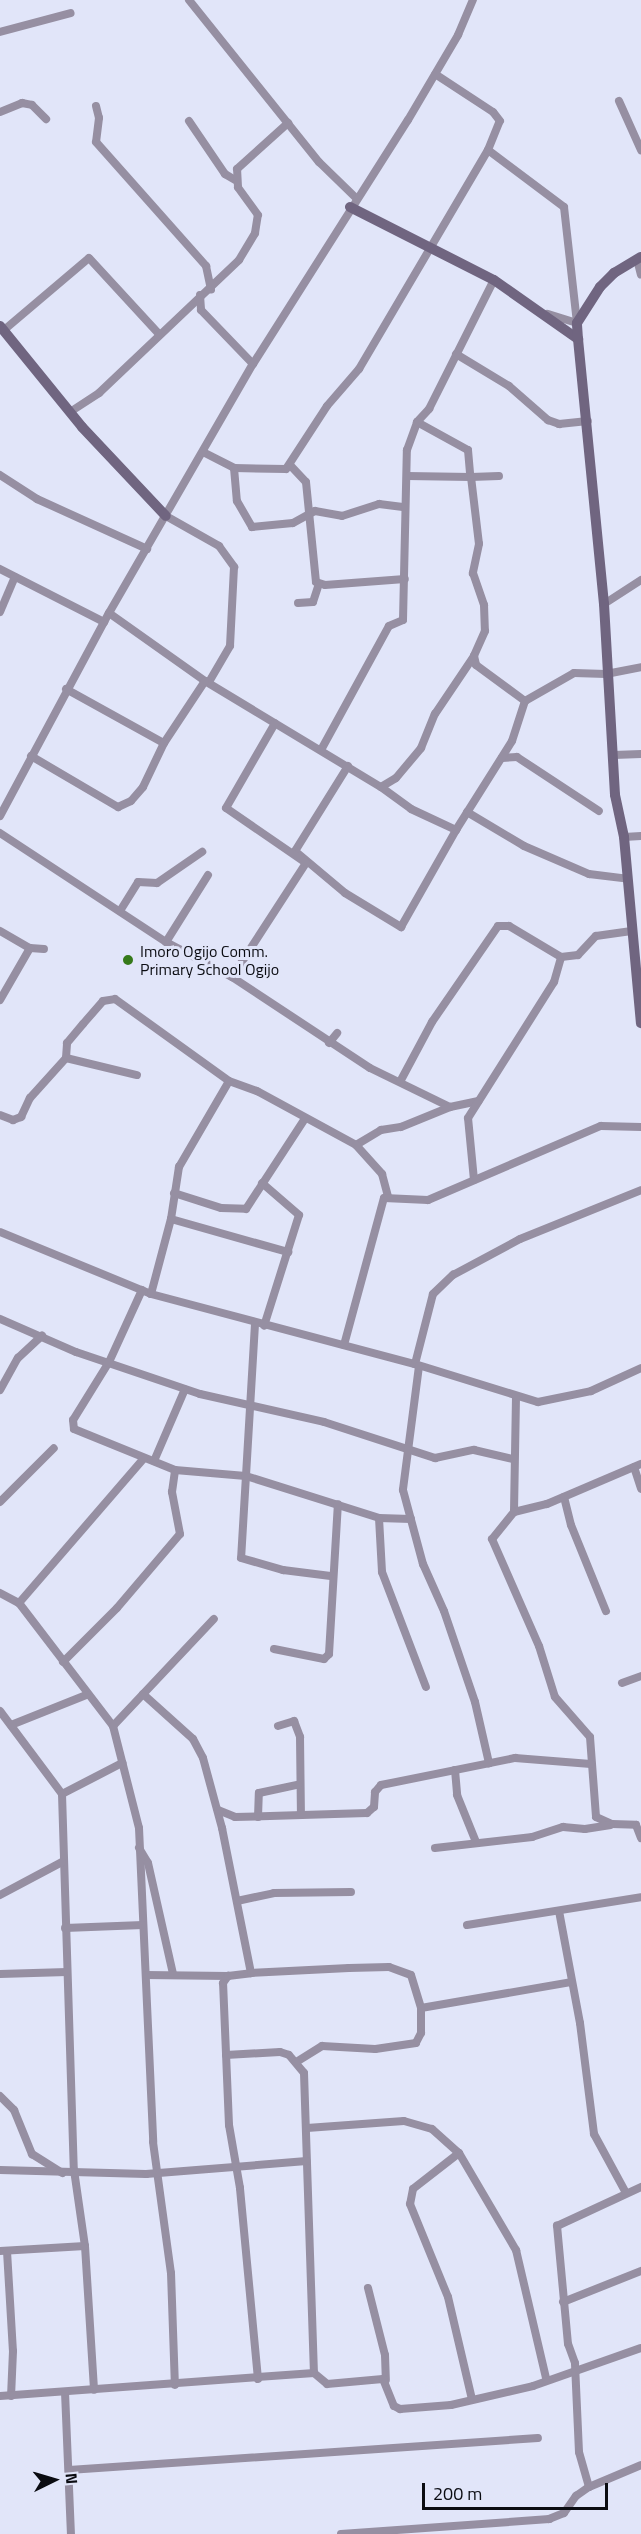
<!DOCTYPE html>
<html>
<head>
<meta charset="utf-8">
<style>
	body { margin:0 }
	#map { position:relative; width:641px; height:2534px; overflow:hidden; background:#e1e5f9; font-family:"Titillium Web",sans-serif }
	div>[style] { position:absolute }
	[style*='--x'] { left:calc(var(--x)*1px); top:calc(var(--y)*1px); width:calc(var(--w)*1px); rotate:calc(var(--a)*1deg) }
	.street>* { height:8px; margin:-4px; padding:0 4px; transform-origin:4px; border-radius:4px; background:#968fa2 }
	.secondary>* { height:10px; margin:-5px; padding:0 5px; transform-origin:5px; border-radius:5px; background:#706580 }
	.dots>* { width:16px; height:16px; translate:-50% -50%; box-sizing:border-box; border:3px solid #e1e5f9; border-radius:50% }
	span { translate:-50% -50%; white-space:nowrap; text-align:center; line-height:1.15; -webkit-text-stroke:6px #e1e5f9; paint-order:stroke }
	.poi-label { font-size:16px; color:#0b0c12 }
	.left { translate:0 -50%; text-align:left }
	.north { position:absolute; left:24px; top:2450px; width:60px; height:60px; -webkit-text-stroke:4px #e1e5f9; paint-order:stroke; rotate:85deg; font-size:16px; font-weight:700; line-height:24px; text-align:center; color:#0b0c12 }
	.north::after { content:''; display:block; margin:auto; width:21px; height:27px; background:#0b0c12; clip-path:polygon(50% 0,100% 100%,50% 72%,0 100%) }
	.scale { position:absolute; left:422px; top:2483px; width:186px; height:27px; box-sizing:border-box; border:3px solid #0b0c12; border-top:0; padding-left:8px; font-size:18px; line-height:21px; white-space:nowrap; color:#0b0c12; -webkit-text-stroke:4px #e1e5f9; paint-order:stroke }
</style>
</head>
<body>
<div id="map">
	<div class="street">
		<div style="--x:189;--y:0;--w:208;--a:51.3"></div>
		<div style="--x:319;--y:162;--w:52;--a:44.2"></div>
		<div style="--x:0;--y:32;--w:73;--a:-15"></div>
		<div style="--x:619;--y:101;--w:54;--a:65.8"></div>
		<div style="--x:96;--y:106;--w:12;--a:76"></div>
		<div style="--x:99;--y:118;--w:24;--a:97"></div>
		<div style="--x:96;--y:142;--w:166;--a:48.4"></div>
		<div style="--x:206;--y:266;--w:24;--a:78"></div>
		<div style="--x:0;--y:112;--w:24;--a:-22"></div>
		<div style="--x:22;--y:103;--w:10;--a:11"></div>
		<div style="--x:32;--y:105;--w:20;--a:45"></div>
		<div style="--x:189;--y:121;--w:64;--a:55.8"></div>
		<div style="--x:225;--y:174;--w:12;--a:31"></div>
		<div style="--x:488;--y:150;--w:95;--a:36.9"></div>
		<div style="--x:564;--y:207;--w:117;--a:83.6"></div>
		<div style="--x:577;--y:323;--w:31;--a:-163"></div>
		<div style="--x:637;--y:259;--w:16;--a:76"></div>
		<div style="--x:200;--y:295;--w:15;--a:86"></div>
		<div style="--x:201;--y:310;--w:75;--a:46.1"></div>
		<div style="--x:4;--y:330;--w:111;--a:-40.3"></div>
		<div style="--x:89;--y:258;--w:102;--a:47.4"></div>
		<div style="--x:456;--y:354;--w:62;--a:31.1"></div>
		<div style="--x:509;--y:386;--w:52;--a:41.1"></div>
		<div style="--x:548;--y:420;--w:12;--a:20"></div>
		<div style="--x:559;--y:424;--w:29;--a:-6"></div>
		<div style="--x:70;--y:412;--w:35;--a:-33"></div>
		<div style="--x:99;--y:393;--w:193;--a:-43.5"></div>
		<div style="--x:239;--y:260;--w:31;--a:-59"></div>
		<div style="--x:255;--y:233;--w:18;--a:-81"></div>
		<div style="--x:258;--y:215;--w:34;--a:-126"></div>
		<div style="--x:238;--y:187;--w:18;--a:-93"></div>
		<div style="--x:237;--y:169;--w:69;--a:-42"></div>
		<div style="--x:417;--y:422;--w:58;--a:28.8"></div>
		<div style="--x:468;--y:450;--w:25;--a:85"></div>
		<div style="--x:203;--y:452;--w:35;--a:27"></div>
		<div style="--x:234;--y:468;--w:52;--a:1.1"></div>
		<div style="--x:286;--y:469;--w:75;--a:-56.9"></div>
		<div style="--x:327;--y:406;--w:49;--a:-49.1"></div>
		<div style="--x:359;--y:369;--w:254;--a:-59.5"></div>
		<div style="--x:488;--y:150;--w:31;--a:-68"></div>
		<div style="--x:500;--y:121;--w:11;--a:-128"></div>
		<div style="--x:493;--y:112;--w:69;--a:-146.8"></div>
		<div style="--x:290;--y:465;--w:23;--a:47"></div>
		<div style="--x:306;--y:482;--w:100;--a:84.3"></div>
		<div style="--x:316;--y:582;--w:9;--a:18"></div>
		<div style="--x:325;--y:585;--w:80;--a:-4.3"></div>
		<div style="--x:234;--y:468;--w:33;--a:85"></div>
		<div style="--x:237;--y:501;--w:30;--a:60"></div>
		<div style="--x:252;--y:527;--w:41;--a:-5.6"></div>
		<div style="--x:293;--y:523;--w:25;--a:-29"></div>
		<div style="--x:315;--y:511;--w:27;--a:10"></div>
		<div style="--x:342;--y:516;--w:39;--a:-18"></div>
		<div style="--x:379;--y:504;--w:24;--a:7"></div>
		<div style="--x:0;--y:475;--w:44;--a:33"></div>
		<div style="--x:37;--y:499;--w:121;--a:24.4"></div>
		<div style="--x:407;--y:476;--w:64;--a:0.9"></div>
		<div style="--x:471;--y:477;--w:67;--a:83.2"></div>
		<div style="--x:479;--y:544;--w:30;--a:102"></div>
		<div style="--x:473;--y:573;--w:34;--a:71"></div>
		<div style="--x:484;--y:605;--w:26;--a:88"></div>
		<div style="--x:485;--y:631;--w:27;--a:114"></div>
		<div style="--x:474;--y:656;--w:9;--a:77"></div>
		<div style="--x:476;--y:665;--w:61;--a:36.3"></div>
		<div style="--x:471;--y:477;--w:28;--a:-2"></div>
		<div style="--x:166;--y:516;--w:61;--a:29.5"></div>
		<div style="--x:219;--y:546;--w:26;--a:54"></div>
		<div style="--x:234;--y:567;--w:79;--a:92.9"></div>
		<div style="--x:230;--y:646;--w:42;--a:120.3"></div>
		<div style="--x:0;--y:569;--w:117;--a:27"></div>
		<div style="--x:298;--y:603;--w:15;--a:-4"></div>
		<div style="--x:313;--y:602;--w:19;--a:-72"></div>
		<div style="--x:604;--y:604;--w:44;--a:-33"></div>
		<div style="--x:0;--y:612;--w:38;--a:-67"></div>
		<div style="--x:109;--y:613;--w:118;--a:35.3"></div>
		<div style="--x:205;--y:681;--w:205;--a:31.1"></div>
		<div style="--x:381;--y:787;--w:17;--a:-31"></div>
		<div style="--x:396;--y:778;--w:39;--a:-50"></div>
		<div style="--x:421;--y:748;--w:37;--a:-68"></div>
		<div style="--x:435;--y:714;--w:70;--a:-56.1"></div>
		<div style="--x:66;--y:689;--w:112;--a:28.9"></div>
		<div style="--x:164;--y:743;--w:74;--a:-56.5"></div>
		<div style="--x:321;--y:750;--w:141;--a:-61.3"></div>
		<div style="--x:389;--y:626;--w:15;--a:-23"></div>
		<div style="--x:403;--y:620;--w:170;--a:-88.7"></div>
		<div style="--x:407;--y:450;--w:30;--a:-70"></div>
		<div style="--x:417;--y:422;--w:18;--a:-47"></div>
		<div style="--x:429;--y:409;--w:144;--a:-63.3"></div>
		<div style="--x:614;--y:755;--w:27;--a:-2"></div>
		<div style="--x:31;--y:756;--w:101;--a:30.4"></div>
		<div style="--x:118;--y:807;--w:14;--a:-25"></div>
		<div style="--x:131;--y:801;--w:18;--a:-49"></div>
		<div style="--x:143;--y:787;--w:49;--a:-64.5"></div>
		<div style="--x:502;--y:758;--w:15;--a:-4"></div>
		<div style="--x:517;--y:757;--w:98;--a:33.4"></div>
		<div style="--x:348;--y:766;--w:100;--a:121.9"></div>
		<div style="--x:295;--y:851;--w:65;--a:40"></div>
		<div style="--x:345;--y:893;--w:66;--a:31.3"></div>
		<div style="--x:401;--y:927;--w:112;--a:-60.4"></div>
		<div style="--x:381;--y:787;--w:37;--a:36"></div>
		<div style="--x:411;--y:809;--w:50;--a:25"></div>
		<div style="--x:456;--y:830;--w:105;--a:-57.8"></div>
		<div style="--x:512;--y:741;--w:42;--a:-72"></div>
		<div style="--x:525;--y:701;--w:56;--a:-29.7"></div>
		<div style="--x:574;--y:673;--w:32;--a:2"></div>
		<div style="--x:606;--y:674;--w:36;--a:-11"></div>
		<div style="--x:467;--y:812;--w:66;--a:30.8"></div>
		<div style="--x:524;--y:846;--w:71;--a:23.3"></div>
		<div style="--x:589;--y:874;--w:38;--a:7"></div>
		<div style="--x:0;--y:816;--w:230;--a:-61.8"></div>
		<div style="--x:109;--y:613;--w:288;--a:-60"></div>
		<div style="--x:253;--y:364;--w:289;--a:-57.6"></div>
		<div style="--x:408;--y:120;--w:99;--a:-59.5"></div>
		<div style="--x:458;--y:35;--w:38;--a:-67"></div>
		<div style="--x:0;--y:833;--w:199;--a:33.3"></div>
		<div style="--x:166;--y:942;--w:75;--a:27.9"></div>
		<div style="--x:232;--y:977;--w:165;--a:33.4"></div>
		<div style="--x:370;--y:1068;--w:89;--a:26"></div>
		<div style="--x:450;--y:1107;--w:29;--a:-12"></div>
		<div style="--x:624;--y:837;--w:17;--a:-3"></div>
		<div style="--x:120;--y:911;--w:34;--a:-58"></div>
		<div style="--x:138;--y:882;--w:19;--a:3"></div>
		<div style="--x:157;--y:883;--w:55;--a:-34.6"></div>
		<div style="--x:0;--y:931;--w:34;--a:30"></div>
		<div style="--x:30;--y:948;--w:14;--a:4"></div>
		<div style="--x:166;--y:942;--w:79;--a:-57.9"></div>
		<div style="--x:232;--y:977;--w:136;--a:-57"></div>
		<div style="--x:306;--y:863;--w:97;--a:-145.5"></div>
		<div style="--x:226;--y:808;--w:98;--a:-60"></div>
		<div style="--x:0;--y:1000;--w:60;--a:-60"></div>
		<div style="--x:329;--y:1043;--w:13;--a:-51"></div>
		<div style="--x:66;--y:1058;--w:15;--a:-86"></div>
		<div style="--x:67;--y:1043;--w:25;--a:-50"></div>
		<div style="--x:83;--y:1024;--w:30;--a:-49"></div>
		<div style="--x:103;--y:1001;--w:12;--a:-9"></div>
		<div style="--x:115;--y:999;--w:140;--a:35.7"></div>
		<div style="--x:401;--y:1080;--w:66;--a:-61.9"></div>
		<div style="--x:432;--y:1022;--w:116;--a:-55.5"></div>
		<div style="--x:498;--y:926;--w:11;--a:0"></div>
		<div style="--x:509;--y:926;--w:61;--a:30.8"></div>
		<div style="--x:0;--y:1115;--w:14;--a:21"></div>
		<div style="--x:13;--y:1120;--w:9;--a:-21"></div>
		<div style="--x:21;--y:1117;--w:21;--a:-65"></div>
		<div style="--x:30;--y:1098;--w:54;--a:-48"></div>
		<div style="--x:66;--y:1058;--w:73;--a:13.5"></div>
		<div style="--x:356;--y:1145;--w:29;--a:-31"></div>
		<div style="--x:381;--y:1130;--w:20;--a:-9"></div>
		<div style="--x:401;--y:1127;--w:53;--a:-22.2"></div>
		<div style="--x:474;--y:1180;--w:62;--a:-95.5"></div>
		<div style="--x:468;--y:1118;--w:161;--a:-57.7"></div>
		<div style="--x:554;--y:982;--w:26;--a:-74"></div>
		<div style="--x:561;--y:957;--w:17;--a:-7"></div>
		<div style="--x:578;--y:955;--w:26;--a:-47"></div>
		<div style="--x:596;--y:936;--w:34;--a:-8"></div>
		<div style="--x:262;--y:1183;--w:49;--a:40.9"></div>
		<div style="--x:299;--y:1215;--w:116;--a:107.5"></div>
		<div style="--x:174;--y:1193;--w:49;--a:17.7"></div>
		<div style="--x:221;--y:1208;--w:25;--a:2"></div>
		<div style="--x:246;--y:1209;--w:106;--a:-56.9"></div>
		<div style="--x:171;--y:1219;--w:122;--a:15.8"></div>
		<div style="--x:0;--y:1232;--w:163;--a:22.3"></div>
		<div style="--x:151;--y:1294;--w:273;--a:14.9"></div>
		<div style="--x:415;--y:1364;--w:129;--a:17.2"></div>
		<div style="--x:538;--y:1402;--w:54;--a:-11.7"></div>
		<div style="--x:591;--y:1391;--w:55;--a:-24.7"></div>
		<div style="--x:142;--y:1290;--w:79;--a:114.6"></div>
		<div style="--x:109;--y:1362;--w:68;--a:121.8"></div>
		<div style="--x:73;--y:1420;--w:9;--a:84"></div>
		<div style="--x:74;--y:1429;--w:109;--a:22.1"></div>
		<div style="--x:175;--y:1470;--w:71;--a:4.8"></div>
		<div style="--x:246;--y:1476;--w:139;--a:17.5"></div>
		<div style="--x:379;--y:1518;--w:32;--a:2"></div>
		<div style="--x:151;--y:1294;--w:78;--a:-75.1"></div>
		<div style="--x:171;--y:1219;--w:53;--a:-81.3"></div>
		<div style="--x:179;--y:1167;--w:99;--a:-59.8"></div>
		<div style="--x:229;--y:1081;--w:30;--a:20"></div>
		<div style="--x:257;--y:1091;--w:113;--a:28.6"></div>
		<div style="--x:356;--y:1145;--w:39;--a:48"></div>
		<div style="--x:382;--y:1174;--w:23;--a:75"></div>
		<div style="--x:0;--y:1319;--w:83;--a:23.5"></div>
		<div style="--x:76;--y:1352;--w:131;--a:18.7"></div>
		<div style="--x:200;--y:1394;--w:127;--a:12.7"></div>
		<div style="--x:324;--y:1422;--w:117;--a:18"></div>
		<div style="--x:435;--y:1458;--w:40;--a:-12"></div>
		<div style="--x:474;--y:1450;--w:39;--a:13"></div>
		<div style="--x:255;--y:1324;--w:234;--a:93.4"></div>
		<div style="--x:241;--y:1558;--w:44;--a:15.9"></div>
		<div style="--x:283;--y:1570;--w:48;--a:7.1"></div>
		<div style="--x:344;--y:1345;--w:152;--a:-74.8"></div>
		<div style="--x:384;--y:1198;--w:44;--a:2.6"></div>
		<div style="--x:428;--y:1200;--w:188;--a:-23.2"></div>
		<div style="--x:601;--y:1126;--w:40;--a:1.4"></div>
		<div style="--x:415;--y:1364;--w:72;--a:-75.6"></div>
		<div style="--x:433;--y:1294;--w:28;--a:-44"></div>
		<div style="--x:453;--y:1275;--w:76;--a:-28.2"></div>
		<div style="--x:520;--y:1239;--w:131;--a:-22"></div>
		<div style="--x:419;--y:1366;--w:125;--a:97.4"></div>
		<div style="--x:403;--y:1490;--w:77;--a:74.9"></div>
		<div style="--x:423;--y:1564;--w:51;--a:65.9"></div>
		<div style="--x:444;--y:1611;--w:96;--a:71.2"></div>
		<div style="--x:475;--y:1702;--w:63;--a:77.1"></div>
		<div style="--x:0;--y:1390;--w:37;--a:-61"></div>
		<div style="--x:18;--y:1358;--w:33;--a:-43"></div>
		<div style="--x:516;--y:1397;--w:115;--a:91"></div>
		<div style="--x:514;--y:1512;--w:34;--a:-14"></div>
		<div style="--x:547;--y:1504;--w:102;--a:-23.1"></div>
		<div style="--x:154;--y:1461;--w:78;--a:-66.7"></div>
		<div style="--x:634;--y:1467;--w:23;--a:72"></div>
		<div style="--x:564;--y:1497;--w:29;--a:76"></div>
		<div style="--x:571;--y:1525;--w:93;--a:67.9"></div>
		<div style="--x:0;--y:1502;--w:76;--a:-45"></div>
		<div style="--x:514;--y:1512;--w:35;--a:129"></div>
		<div style="--x:492;--y:1539;--w:117;--a:66.3"></div>
		<div style="--x:539;--y:1646;--w:53;--a:72.6"></div>
		<div style="--x:555;--y:1697;--w:53;--a:48.8"></div>
		<div style="--x:590;--y:1737;--w:80;--a:85.7"></div>
		<div style="--x:596;--y:1817;--w:17;--a:24"></div>
		<div style="--x:612;--y:1824;--w:24;--a:2"></div>
		<div style="--x:636;--y:1825;--w:14;--a:69"></div>
		<div style="--x:379;--y:1518;--w:54;--a:86.8"></div>
		<div style="--x:382;--y:1572;--w:123;--a:69.1"></div>
		<div style="--x:0;--y:1593;--w:21;--a:28"></div>
		<div style="--x:19;--y:1603;--w:155;--a:52.6"></div>
		<div style="--x:113;--y:1726;--w:105;--a:75.7"></div>
		<div style="--x:139;--y:1828;--w:314;--a:87.4"></div>
		<div style="--x:153;--y:2142;--w:132;--a:82.2"></div>
		<div style="--x:171;--y:2273;--w:112;--a:88"></div>
		<div style="--x:19;--y:1603;--w:191;--a:-49.2"></div>
		<div style="--x:274;--y:1649;--w:51;--a:11.3"></div>
		<div style="--x:324;--y:1659;--w:7;--a:-45"></div>
		<div style="--x:329;--y:1654;--w:150;--a:-86.6"></div>
		<div style="--x:63;--y:1662;--w:76;--a:-45"></div>
		<div style="--x:117;--y:1608;--w:97;--a:-49.6"></div>
		<div style="--x:180;--y:1534;--w:43;--a:-100.8"></div>
		<div style="--x:172;--y:1492;--w:22;--a:-82"></div>
		<div style="--x:622;--y:1683;--w:20;--a:-20"></div>
		<div style="--x:143;--y:1694;--w:67;--a:42"></div>
		<div style="--x:193;--y:1739;--w:21;--a:62"></div>
		<div style="--x:203;--y:1758;--w:73;--a:74.8"></div>
		<div style="--x:222;--y:1828;--w:148;--a:78.7"></div>
		<div style="--x:0;--y:1711;--w:104;--a:53.2"></div>
		<div style="--x:62;--y:1794;--w:376;--a:88.2"></div>
		<div style="--x:74;--y:2170;--w:77;--a:81.8"></div>
		<div style="--x:85;--y:2246;--w:144;--a:86.4"></div>
		<div style="--x:11;--y:1725;--w:81;--a:-21.8"></div>
		<div style="--x:113;--y:1726;--w:147;--a:-46.7"></div>
		<div style="--x:278;--y:1726;--w:17;--a:-17"></div>
		<div style="--x:294;--y:1721;--w:17;--a:69"></div>
		<div style="--x:300;--y:1737;--w:78;--a:89.3"></div>
		<div style="--x:455;--y:1770;--w:25;--a:85"></div>
		<div style="--x:457;--y:1795;--w:51;--a:68"></div>
		<div style="--x:62;--y:1794;--w:68;--a:-27.3"></div>
		<div style="--x:218;--y:1810;--w:18;--a:22"></div>
		<div style="--x:235;--y:1817;--w:132;--a:-1.7"></div>
		<div style="--x:367;--y:1813;--w:9;--a:-41"></div>
		<div style="--x:374;--y:1807;--w:15;--a:-86"></div>
		<div style="--x:375;--y:1792;--w:9;--a:-49"></div>
		<div style="--x:381;--y:1785;--w:137;--a:-11.4"></div>
		<div style="--x:515;--y:1758;--w:76;--a:4.5"></div>
		<div style="--x:258;--y:1817;--w:24;--a:-88"></div>
		<div style="--x:259;--y:1793;--w:40;--a:-12"></div>
		<div style="--x:139;--y:1848;--w:17;--a:59"></div>
		<div style="--x:148;--y:1863;--w:114;--a:77.3"></div>
		<div style="--x:435;--y:1848;--w:98;--a:-6.5"></div>
		<div style="--x:532;--y:1837;--w:33;--a:-18"></div>
		<div style="--x:563;--y:1827;--w:22;--a:5"></div>
		<div style="--x:585;--y:1829;--w:26;--a:-9"></div>
		<div style="--x:0;--y:1895;--w:70;--a:-28"></div>
		<div style="--x:237;--y:1901;--w:38;--a:-12"></div>
		<div style="--x:274;--y:1893;--w:77;--a:-0.7"></div>
		<div style="--x:559;--y:1911;--w:114;--a:79.4"></div>
		<div style="--x:580;--y:2023;--w:112;--a:82.8"></div>
		<div style="--x:594;--y:2134;--w:67;--a:61.5"></div>
		<div style="--x:467;--y:1925;--w:176;--a:-9.1"></div>
		<div style="--x:65;--y:1928;--w:78;--a:-2.2"></div>
		<div style="--x:0;--y:1974;--w:67;--a:-1.7"></div>
		<div style="--x:146;--y:1975;--w:82;--a:0.7"></div>
		<div style="--x:421;--y:2008;--w:152;--a:-9.8"></div>
		<div style="--x:226;--y:2055;--w:54;--a:-3.2"></div>
		<div style="--x:280;--y:2052;--w:9;--a:18"></div>
		<div style="--x:289;--y:2055;--w:23;--a:50"></div>
		<div style="--x:304;--y:2073;--w:300;--a:88.1"></div>
		<div style="--x:0;--y:2096;--w:20;--a:45"></div>
		<div style="--x:14;--y:2110;--w:48;--a:67.8"></div>
		<div style="--x:32;--y:2154;--w:36;--a:32"></div>
		<div style="--x:307;--y:2128;--w:97;--a:-4.1"></div>
		<div style="--x:404;--y:2121;--w:29;--a:16"></div>
		<div style="--x:432;--y:2129;--w:36;--a:42"></div>
		<div style="--x:459;--y:2153;--w:113;--a:59.6"></div>
		<div style="--x:516;--y:2250;--w:131;--a:76.8"></div>
		<div style="--x:459;--y:2153;--w:58;--a:142"></div>
		<div style="--x:413;--y:2189;--w:15;--a:101"></div>
		<div style="--x:410;--y:2204;--w:100;--a:67.8"></div>
		<div style="--x:448;--y:2297;--w:105;--a:76.8"></div>
		<div style="--x:0;--y:2170;--w:146;--a:1.6"></div>
		<div style="--x:146;--y:2174;--w:161;--a:-4.6"></div>
		<div style="--x:0;--y:2251;--w:85;--a:-3.4"></div>
		<div style="--x:7;--y:2251;--w:100;--a:86.6"></div>
		<div style="--x:13;--y:2351;--w:45;--a:92.5"></div>
		<div style="--x:368;--y:2288;--w:69;--a:75.8"></div>
		<div style="--x:385;--y:2355;--w:25;--a:88"></div>
		<div style="--x:563;--y:2302;--w:84;--a:-21.7"></div>
		<div style="--x:258;--y:2379;--w:192;--a:-95.4"></div>
		<div style="--x:240;--y:2188;--w:64;--a:-99.9"></div>
		<div style="--x:229;--y:2125;--w:142;--a:-92.4"></div>
		<div style="--x:223;--y:1983;--w:9;--a:-54"></div>
		<div style="--x:228;--y:1976;--w:23;--a:-7"></div>
		<div style="--x:251;--y:1973;--w:98;--a:-2.9"></div>
		<div style="--x:349;--y:1968;--w:40;--a:-1.4"></div>
		<div style="--x:389;--y:1967;--w:23;--a:20"></div>
		<div style="--x:411;--y:1975;--w:34;--a:73"></div>
		<div style="--x:421;--y:2008;--w:25;--a:90"></div>
		<div style="--x:421;--y:2033;--w:11;--a:117"></div>
		<div style="--x:416;--y:2043;--w:41;--a:171.7"></div>
		<div style="--x:375;--y:2049;--w:53;--a:-176.8"></div>
		<div style="--x:322;--y:2046;--w:31;--a:148"></div>
		<div style="--x:65;--y:2392;--w:142;--a:87.6"></div>
		<div style="--x:0;--y:2396;--w:315;--a:-4.2"></div>
		<div style="--x:314;--y:2373;--w:17;--a:40"></div>
		<div style="--x:327;--y:2384;--w:56;--a:-5.1"></div>
		<div style="--x:383;--y:2379;--w:29;--a:68"></div>
		<div style="--x:394;--y:2406;--w:7;--a:27"></div>
		<div style="--x:400;--y:2409;--w:51;--a:-4.5"></div>
		<div style="--x:451;--y:2405;--w:84;--a:-13"></div>
		<div style="--x:533;--y:2386;--w:114;--a:-19.4"></div>
		<div style="--x:69;--y:2470;--w:470;--a:-3.9"></div>
		<div style="--x:589;--y:2487;--w:36;--a:-106"></div>
		<div style="--x:579;--y:2452;--w:89;--a:-92.6"></div>
		<div style="--x:575;--y:2363;--w:20;--a:-110"></div>
		<div style="--x:568;--y:2344;--w:119;--a:-95.3"></div>
		<div style="--x:557;--y:2226;--w:93;--a:-24.9"></div>
		<div style="--x:341;--y:2534;--w:209;--a:-4.1"></div>
		<div style="--x:549;--y:2519;--w:16;--a:-22"></div>
		<div style="--x:564;--y:2513;--w:21;--a:-55"></div>
		<div style="--x:576;--y:2496;--w:16;--a:-35"></div>
		<div style="--x:589;--y:2487;--w:56;--a:-22.9"></div>
	</div>
	<div class="secondary">
		<div style="--x:350;--y:207;--w:161;--a:26.9"></div>
		<div style="--x:494;--y:280;--w:103;--a:35.1"></div>
		<div style="--x:578;--y:339;--w:266;--a:84.4"></div>
		<div style="--x:604;--y:604;--w:191;--a:86.7"></div>
		<div style="--x:615;--y:795;--w:43;--a:77.9"></div>
		<div style="--x:624;--y:837;--w:187;--a:84.8"></div>
		<div style="--x:0;--y:326;--w:130;--a:50.9"></div>
		<div style="--x:82;--y:427;--w:122;--a:46.7"></div>
		<div style="--x:578;--y:339;--w:16;--a:-94"></div>
		<div style="--x:577;--y:323;--w:43;--a:-57.4"></div>
		<div style="--x:600;--y:287;--w:20;--a:-45"></div>
		<div style="--x:614;--y:273;--w:31;--a:-31"></div>
	</div>
	<div class="dots">
		<div style="left:128px;top:960px;background:#35791a"></div>
	</div>
	<div class="poi-label">
		<span class="left" style="left:140px;top:960px">Imoro Ogijo Comm.<br>Primary School Ogijo</span>
	</div>
	<div class="north">N</div>
	<div class="scale">200 m</div>
</div>
</body>
</html>
